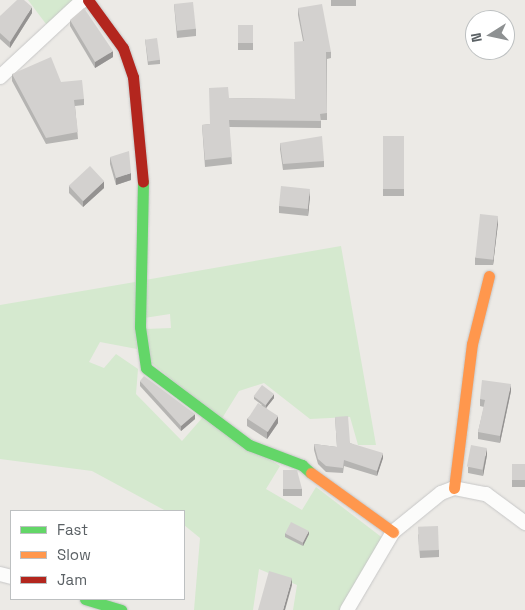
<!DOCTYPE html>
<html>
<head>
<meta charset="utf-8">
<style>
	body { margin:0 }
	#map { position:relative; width:525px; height:610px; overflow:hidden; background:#eceae6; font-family:"Space Grotesk",sans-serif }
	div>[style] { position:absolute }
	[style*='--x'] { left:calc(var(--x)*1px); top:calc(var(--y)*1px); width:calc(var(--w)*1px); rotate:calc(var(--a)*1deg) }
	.green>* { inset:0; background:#d5e9cf }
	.roads { filter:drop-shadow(0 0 1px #c7c7c7) drop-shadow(0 0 1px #c7c7c7) }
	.street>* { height:14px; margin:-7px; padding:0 7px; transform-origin:7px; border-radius:7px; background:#fcfcfb }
	.fast>* { height:11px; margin:-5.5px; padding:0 5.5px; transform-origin:5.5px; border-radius:5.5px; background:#63d668 }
	.slow>* { height:11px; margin:-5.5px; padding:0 5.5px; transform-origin:5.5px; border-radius:5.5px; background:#ff974d }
	.jam>* { height:11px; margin:-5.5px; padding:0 5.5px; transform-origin:5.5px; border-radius:5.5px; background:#b3261e }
	.wall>* { inset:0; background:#b5b4b2; transform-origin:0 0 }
	.shaded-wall>* { inset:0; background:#949291 }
	.building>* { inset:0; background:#d3d1cf; transform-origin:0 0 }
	span { translate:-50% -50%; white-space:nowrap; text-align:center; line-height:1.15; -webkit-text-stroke:4px #fff; paint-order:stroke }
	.legend { position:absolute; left:10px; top:510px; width:175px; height:90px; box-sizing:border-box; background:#fff; border:1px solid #bdc0c1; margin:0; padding:6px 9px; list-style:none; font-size:15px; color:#5b6165 }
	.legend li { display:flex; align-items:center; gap:10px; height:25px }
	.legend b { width:25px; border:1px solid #bdc0c1 }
	.north { position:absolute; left:465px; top:10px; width:50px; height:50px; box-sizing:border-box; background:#fff; border:1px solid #bdc0c1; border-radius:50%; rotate:260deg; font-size:14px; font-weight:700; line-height:20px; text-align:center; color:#5b6165 }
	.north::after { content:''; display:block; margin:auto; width:18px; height:22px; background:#8e9192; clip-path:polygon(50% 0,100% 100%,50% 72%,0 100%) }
</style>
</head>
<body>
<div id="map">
	<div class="green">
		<div style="clip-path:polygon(28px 0,78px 0,49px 28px)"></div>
		<div style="clip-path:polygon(341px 246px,376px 445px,358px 445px,350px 417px,310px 419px,264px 383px,239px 391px,221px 420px,148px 360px,145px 329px,171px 328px,170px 314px,144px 318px,145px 280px)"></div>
		<div style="clip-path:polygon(135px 282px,137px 349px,100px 342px,89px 362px,104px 368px,116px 354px,138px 369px,136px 394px,182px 441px,203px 417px,280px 466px,266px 489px,302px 510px,316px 487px,384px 539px,340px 610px,293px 610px,297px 585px,259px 569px,253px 610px,194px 610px,200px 538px,184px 525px,184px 511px,166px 511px,92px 471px,0 459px,0 305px)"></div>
	</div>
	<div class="roads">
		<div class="street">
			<div style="--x:0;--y:77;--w:113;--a:-42.9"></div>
			<div style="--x:0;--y:574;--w:11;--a:15"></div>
			<div style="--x:347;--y:610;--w:91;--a:-59.5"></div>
			<div style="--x:393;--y:532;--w:62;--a:-39.1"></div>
			<div style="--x:441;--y:493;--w:14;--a:-21"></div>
			<div style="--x:454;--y:488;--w:33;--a:11"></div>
			<div style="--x:486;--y:494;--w:49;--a:36.6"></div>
		</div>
		<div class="fast">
			<div style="--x:143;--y:182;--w:145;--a:91.2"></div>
			<div style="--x:140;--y:327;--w:41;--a:81.7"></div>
			<div style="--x:146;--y:368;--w:129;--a:36.8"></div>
			<div style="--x:249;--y:445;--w:57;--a:20.7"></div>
			<div style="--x:302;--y:465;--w:12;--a:42"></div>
			<div style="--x:85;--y:599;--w:38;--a:17"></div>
		</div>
		<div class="slow">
			<div style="--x:311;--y:473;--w:101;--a:35.7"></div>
			<div style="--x:454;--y:488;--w:145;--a:-82.9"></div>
			<div style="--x:472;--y:344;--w:70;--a:-76"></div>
		</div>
		<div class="jam">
			<div style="--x:88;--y:0;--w:59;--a:53.9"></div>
			<div style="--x:123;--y:48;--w:31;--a:71"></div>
			<div style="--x:133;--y:77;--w:105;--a:84.6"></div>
		</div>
	</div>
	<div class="wall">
		<div style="left:331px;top:0;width:25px;height:6px"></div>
		<div style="clip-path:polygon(174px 4px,196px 29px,196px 36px,177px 38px)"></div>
		<div style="clip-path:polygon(298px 8px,331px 52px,331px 58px,327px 59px,327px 120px,321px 120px,321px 128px,229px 127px,232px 164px,205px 167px,202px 125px,210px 124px,229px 98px,295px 99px,303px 41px,298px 15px)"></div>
		<div style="clip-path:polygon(32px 13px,10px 48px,0 39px,0 16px)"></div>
		<div style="clip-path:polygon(70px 20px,113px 57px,95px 68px,70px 26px)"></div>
		<div style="left:238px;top:25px;width:15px;height:25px"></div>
		<div style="clip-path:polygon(145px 39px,160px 60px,160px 64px,148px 65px)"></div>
		<div style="clip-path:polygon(12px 74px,61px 82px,84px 99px,84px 105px,75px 106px,78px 139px,46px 144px,12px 81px)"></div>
		<div style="left:383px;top:136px;width:21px;height:60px"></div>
		<div style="clip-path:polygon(280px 143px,324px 161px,324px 167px,283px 170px,280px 149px)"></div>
		<div style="clip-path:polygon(110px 157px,131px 180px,116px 185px,110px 164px)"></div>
		<div style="clip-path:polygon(69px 186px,104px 188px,83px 207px,69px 193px)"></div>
		<div style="clip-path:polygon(310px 196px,308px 216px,279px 213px,279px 206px)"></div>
		<div style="clip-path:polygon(498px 223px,493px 265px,475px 265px,475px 258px)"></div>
		<div style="clip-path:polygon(140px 381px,195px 419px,181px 431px,140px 386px)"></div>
		<div style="clip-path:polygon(511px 391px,500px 443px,478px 439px,478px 432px,484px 407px,480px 406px,480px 399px)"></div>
		<div style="clip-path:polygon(254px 396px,274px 398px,266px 408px,278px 423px,267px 439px,247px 426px,247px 419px,262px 405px,254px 399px)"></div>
		<div style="clip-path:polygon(335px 417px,350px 443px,383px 458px,377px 476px,344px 466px,343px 473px,326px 472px,318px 464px,314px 450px,314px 444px,337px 447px)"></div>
		<div style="clip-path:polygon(487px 455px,483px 476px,468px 473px,468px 467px)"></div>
		<div style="left:525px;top:464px;width:23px;height:13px;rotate:90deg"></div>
		<div style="clip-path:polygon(283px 470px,302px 489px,302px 496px,283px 496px)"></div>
		<div style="clip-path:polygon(285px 533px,309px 534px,303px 546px,285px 537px)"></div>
		<div style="clip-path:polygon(418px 534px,439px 550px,439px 557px,420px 558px)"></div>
	</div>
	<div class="shaded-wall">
		<div style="clip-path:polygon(32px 7px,32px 13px,10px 48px,10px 42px)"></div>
		<div style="clip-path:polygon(113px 51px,113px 57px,95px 68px,95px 62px)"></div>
		<div style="clip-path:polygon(131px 173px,131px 180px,116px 185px,116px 178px)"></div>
		<div style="clip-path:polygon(104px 181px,104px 188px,83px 207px,83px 200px)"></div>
		<div style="clip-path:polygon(310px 189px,310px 196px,308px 216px,308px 209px)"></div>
		<div style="clip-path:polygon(498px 216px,498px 223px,493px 265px,493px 258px)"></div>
		<div style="clip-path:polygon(511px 384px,511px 391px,500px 443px,500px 436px)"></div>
		<div style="clip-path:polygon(274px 394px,274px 398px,266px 408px,266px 405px)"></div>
		<div style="clip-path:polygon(195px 414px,195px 419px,181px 431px,181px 426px)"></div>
		<div style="clip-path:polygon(278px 416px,278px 423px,267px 439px,267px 432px)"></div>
		<div style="clip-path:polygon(487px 448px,487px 455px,483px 476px,483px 470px)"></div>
		<div style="clip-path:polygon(383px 453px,383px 458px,377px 476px,377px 471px)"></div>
		<div style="clip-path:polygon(309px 531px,309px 534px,303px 546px,303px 542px)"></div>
		<div style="clip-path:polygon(292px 578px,292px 585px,285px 610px,283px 610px)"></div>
	</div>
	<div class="building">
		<div style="clip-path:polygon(17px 0,24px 0,32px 7px,10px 42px,0 33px,0 16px)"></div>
		<div style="left:193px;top:2px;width:27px;height:19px;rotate:84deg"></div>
		<div style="clip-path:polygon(322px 4px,331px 52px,326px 52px,327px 113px,320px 114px,321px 121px,229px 120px,232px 157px,205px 160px,202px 125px,210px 124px,209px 88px,228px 87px,229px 98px,295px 99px,294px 42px,304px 41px,298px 8px)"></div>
		<div style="clip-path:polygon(84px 8px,113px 51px,95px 62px,70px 20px)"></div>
		<div style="left:238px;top:25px;width:15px;height:18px"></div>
		<div style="left:157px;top:38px;width:22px;height:12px;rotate:82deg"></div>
		<div style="clip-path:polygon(51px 57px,61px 82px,82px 80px,84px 99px,74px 100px,78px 132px,46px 138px,12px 74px)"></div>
		<div style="clip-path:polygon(322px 136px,324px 161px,283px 164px,280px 143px)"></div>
		<div style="left:383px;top:136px;width:21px;height:53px"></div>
		<div style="clip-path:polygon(129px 151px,131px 173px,116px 178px,110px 157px)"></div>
		<div style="left:90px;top:166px;width:21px;height:29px;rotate:47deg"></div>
		<div style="left:281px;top:186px;width:29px;height:20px;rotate:6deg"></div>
		<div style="left:480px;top:214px;width:18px;height:44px;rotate:6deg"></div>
		<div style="clip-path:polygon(144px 376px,195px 414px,181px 426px,140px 381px)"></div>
		<div style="clip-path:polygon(482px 380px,511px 384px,500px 436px,478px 432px,485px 400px,480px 399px)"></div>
		<div style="left:262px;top:385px;width:15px;height:14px;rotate:37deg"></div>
		<div style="left:258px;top:403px;width:24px;height:19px;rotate:33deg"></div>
		<div style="clip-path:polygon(348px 416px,350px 443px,383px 453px,377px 471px,344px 460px,343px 468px,326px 466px,318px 459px,314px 444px,337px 447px,335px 417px)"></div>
		<div style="left:471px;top:445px;width:16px;height:22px;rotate:11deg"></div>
		<div style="left:525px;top:464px;width:16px;height:13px;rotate:90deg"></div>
		<div style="clip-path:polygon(283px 470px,297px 470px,302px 489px,283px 489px)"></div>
		<div style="left:291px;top:522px;width:20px;height:13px;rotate:27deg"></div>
		<div style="left:438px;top:526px;width:24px;height:20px;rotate:88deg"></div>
		<div style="clip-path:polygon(269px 571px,292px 578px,283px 610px,258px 610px)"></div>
	</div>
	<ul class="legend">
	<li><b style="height:6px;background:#63d668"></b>Fast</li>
	<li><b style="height:6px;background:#ff974d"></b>Slow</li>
	<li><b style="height:6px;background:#b3261e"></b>Jam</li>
	</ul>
	<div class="north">N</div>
</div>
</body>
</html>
